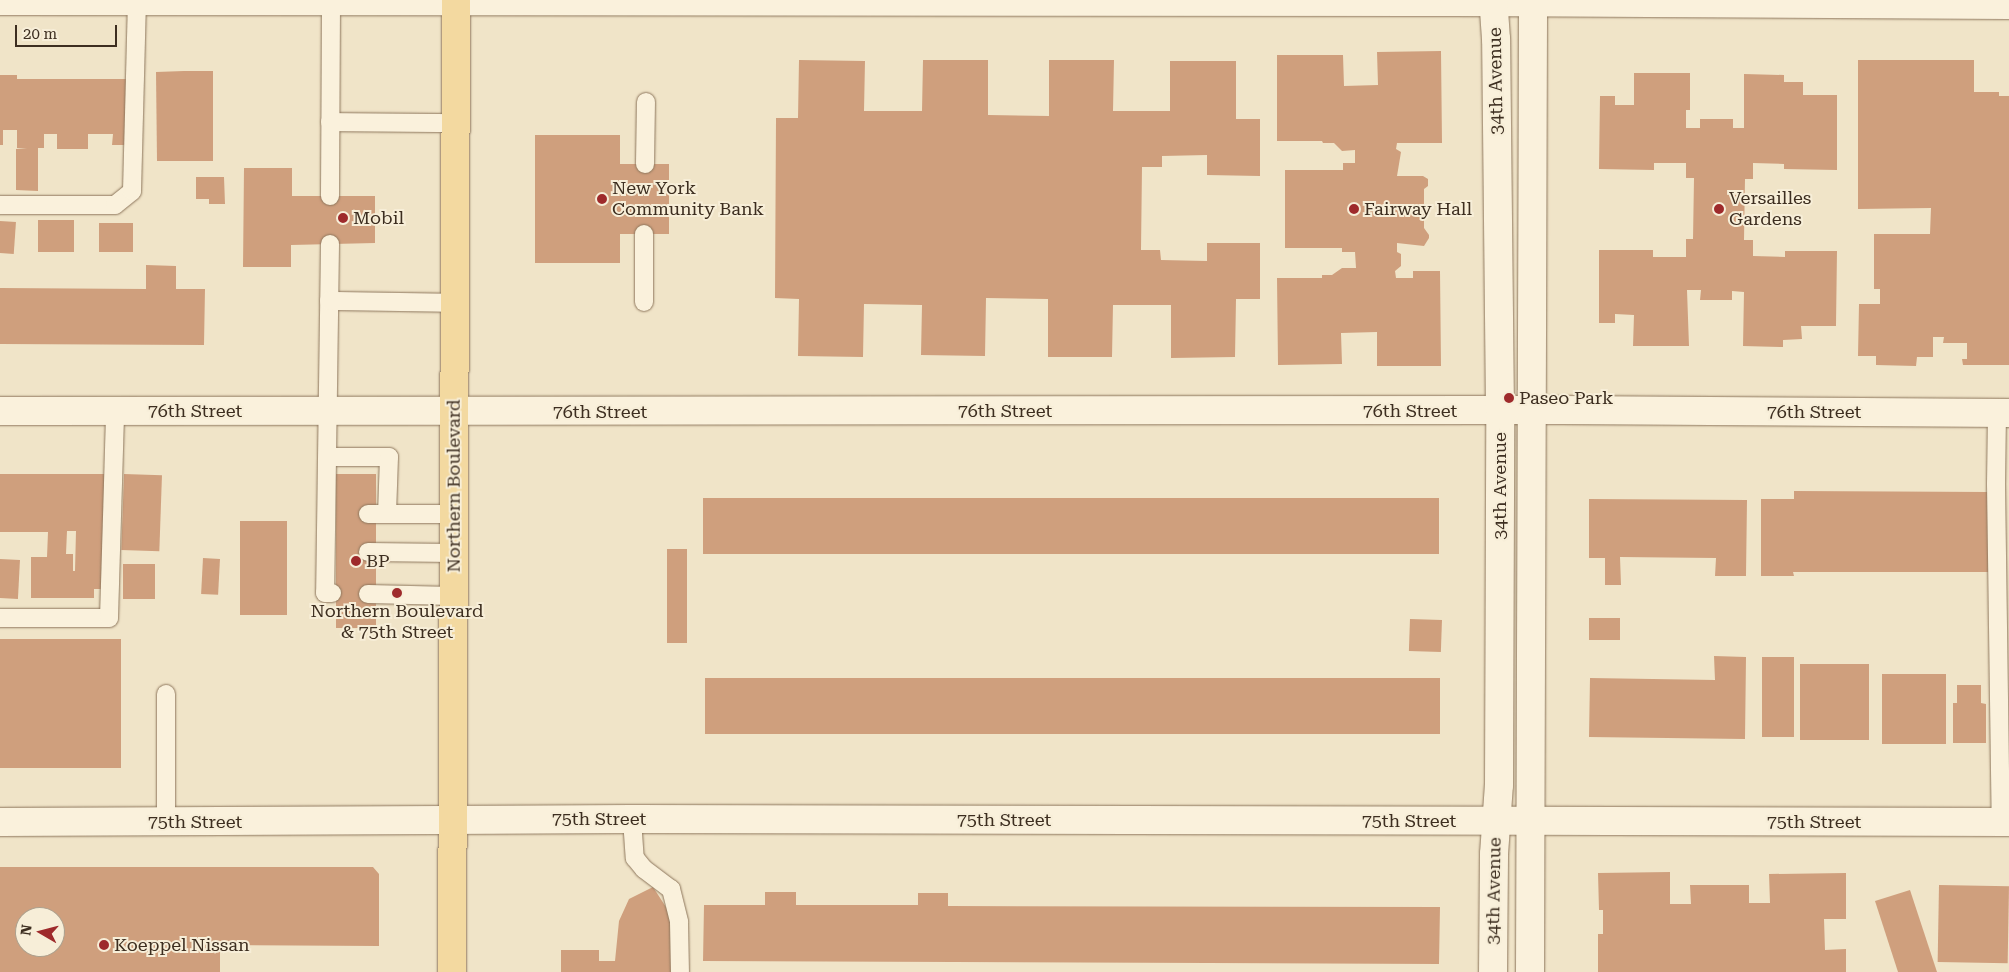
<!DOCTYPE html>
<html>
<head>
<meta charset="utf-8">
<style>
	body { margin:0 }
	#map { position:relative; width:2009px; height:972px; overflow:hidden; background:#f0e4c8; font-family:"Roboto Serif",serif }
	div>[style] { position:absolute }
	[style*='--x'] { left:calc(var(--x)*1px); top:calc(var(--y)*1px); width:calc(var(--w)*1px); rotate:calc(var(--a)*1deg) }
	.building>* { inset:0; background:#cf9f7d; transform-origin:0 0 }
	.roads { filter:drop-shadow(0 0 1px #8d765c) drop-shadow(0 0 1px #8d765c) }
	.lane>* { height:18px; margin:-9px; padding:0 9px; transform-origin:9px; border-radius:9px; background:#faf1dc }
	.street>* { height:28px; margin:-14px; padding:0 14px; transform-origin:14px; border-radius:14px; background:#faf1dc }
	.primary>* { height:28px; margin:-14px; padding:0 14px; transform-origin:14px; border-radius:14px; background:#f3d9a0 }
	.dots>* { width:14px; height:14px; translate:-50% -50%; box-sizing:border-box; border:2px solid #f7eed8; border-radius:50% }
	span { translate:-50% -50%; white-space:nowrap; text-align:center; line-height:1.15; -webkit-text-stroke:4px #f7eed8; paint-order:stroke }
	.street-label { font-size:18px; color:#3d2e20 }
	.poi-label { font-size:18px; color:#3d2e20 }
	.left { translate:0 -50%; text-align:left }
	.north { position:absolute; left:15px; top:907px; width:50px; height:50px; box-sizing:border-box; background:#f7eed8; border:1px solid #ada18e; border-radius:50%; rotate:278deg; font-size:14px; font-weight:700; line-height:20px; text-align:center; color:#3d2e20 }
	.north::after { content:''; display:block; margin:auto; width:18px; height:22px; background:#9e2a2b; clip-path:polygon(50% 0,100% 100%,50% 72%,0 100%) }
	.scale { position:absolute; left:15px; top:25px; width:102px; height:22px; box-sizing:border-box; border:2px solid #3d2e20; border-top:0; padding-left:6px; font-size:15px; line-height:18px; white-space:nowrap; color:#3d2e20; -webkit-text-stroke:4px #f7eed8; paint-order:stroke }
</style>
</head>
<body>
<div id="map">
	<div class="building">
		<div style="clip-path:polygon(1441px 51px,1442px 143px,1397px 143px,1396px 149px,1401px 152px,1397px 176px,1423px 176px,1428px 179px,1428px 186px,1424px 189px,1424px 228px,1429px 235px,1429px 238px,1424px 246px,1397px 243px,1397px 252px,1401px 254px,1401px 266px,1395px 271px,1396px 278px,1413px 278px,1413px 271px,1440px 271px,1441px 366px,1377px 366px,1377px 332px,1341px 333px,1342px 364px,1278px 365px,1277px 278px,1322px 278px,1322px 275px,1332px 275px,1342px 268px,1356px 268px,1355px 252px,1342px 252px,1342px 248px,1285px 248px,1285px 170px,1343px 170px,1343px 163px,1355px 163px,1355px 150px,1342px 151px,1334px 143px,1323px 143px,1322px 141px,1277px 141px,1277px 55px,1343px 55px,1344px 86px,1378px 85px,1377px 52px)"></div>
		<div style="clip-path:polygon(799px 60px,865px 61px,864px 111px,922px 111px,923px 60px,988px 60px,988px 115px,1049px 116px,1049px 60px,1114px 60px,1113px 111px,1170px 111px,1170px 61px,1236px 61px,1236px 119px,1260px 119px,1260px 176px,1207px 175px,1207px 155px,1162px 156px,1162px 167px,1142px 167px,1141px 250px,1160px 250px,1161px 260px,1207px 261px,1207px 243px,1260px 243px,1260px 299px,1236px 299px,1235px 357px,1171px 358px,1171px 305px,1113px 305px,1112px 357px,1048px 357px,1048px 299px,986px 298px,985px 356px,921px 355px,922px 305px,864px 304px,863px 357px,798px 356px,799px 299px,775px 298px,776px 118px,798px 118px)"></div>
		<div style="clip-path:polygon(1858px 60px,1974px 60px,1974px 92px,1999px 92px,1999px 96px,2009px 96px,2009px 365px,1963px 365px,1962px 359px,1967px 359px,1967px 343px,1943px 343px,1944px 337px,1933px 337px,1933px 357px,1917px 357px,1916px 366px,1876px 365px,1876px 356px,1858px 356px,1859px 304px,1880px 304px,1880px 289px,1874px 289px,1874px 234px,1930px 234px,1931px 208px,1858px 209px)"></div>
		<div style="clip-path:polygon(184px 71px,213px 71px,213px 161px,157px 161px,156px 72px)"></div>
		<div style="clip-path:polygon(1634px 73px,1690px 73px,1690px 110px,1686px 110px,1686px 128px,1700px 128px,1700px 119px,1733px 119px,1733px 128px,1744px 128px,1744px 74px,1784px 75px,1784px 82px,1803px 82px,1803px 95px,1837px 95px,1837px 170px,1784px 169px,1784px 164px,1753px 163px,1753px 179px,1745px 179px,1744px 240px,1753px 240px,1753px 256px,1785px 257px,1785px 251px,1837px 251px,1836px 326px,1801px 326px,1802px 339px,1783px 340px,1783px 347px,1743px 346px,1744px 292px,1732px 291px,1732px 300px,1700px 300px,1701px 290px,1687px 290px,1689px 346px,1633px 346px,1634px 315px,1615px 314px,1615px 323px,1599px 323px,1599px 250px,1653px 250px,1653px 257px,1686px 257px,1686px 239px,1693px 239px,1694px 178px,1686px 178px,1686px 163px,1654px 163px,1654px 170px,1599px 169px,1600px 96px,1615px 96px,1615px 105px,1634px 105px)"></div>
		<div style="clip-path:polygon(0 75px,17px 75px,17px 79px,130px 79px,130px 145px,112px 145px,113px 134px,88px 134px,88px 149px,57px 149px,57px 134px,44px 134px,44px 148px,38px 148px,38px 191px,16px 190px,16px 149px,27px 148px,17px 148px,17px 130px,3px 130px,3px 145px,0 145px)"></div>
		<div style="clip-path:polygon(535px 135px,620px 135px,620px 164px,669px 164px,669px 234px,620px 234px,620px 263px,535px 263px)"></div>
		<div style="clip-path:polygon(244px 168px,292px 168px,292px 196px,375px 196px,375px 243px,291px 245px,291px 267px,243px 267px)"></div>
		<div style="clip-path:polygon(196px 177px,224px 177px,225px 204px,209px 204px,209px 199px,196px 199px)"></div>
		<div style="left:38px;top:220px;width:36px;height:32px"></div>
		<div style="left:0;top:221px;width:16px;height:32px;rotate:4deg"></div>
		<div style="left:99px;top:223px;width:34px;height:29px"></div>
		<div style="clip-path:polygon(146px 265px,176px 266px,176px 289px,205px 289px,204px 345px,0 344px,0 288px,146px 289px)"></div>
		<div style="clip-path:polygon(evenodd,0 474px,108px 474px,108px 589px,94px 589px,94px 598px,31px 598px,31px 557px,47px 557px,48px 532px,0 532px,0 474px,67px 531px,76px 531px,75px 571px,73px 571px,73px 554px,66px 554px,67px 531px)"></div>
		<div style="left:124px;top:474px;width:38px;height:76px;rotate:2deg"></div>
		<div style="left:336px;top:474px;width:40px;height:154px"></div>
		<div style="clip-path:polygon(1794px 491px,1989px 492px,1990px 572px,1793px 572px,1794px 576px,1761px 576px,1761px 499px,1794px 499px)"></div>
		<div style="left:703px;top:498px;width:736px;height:56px"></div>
		<div style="clip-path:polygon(1589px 499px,1747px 500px,1746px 576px,1715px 576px,1716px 558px,1620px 557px,1621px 585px,1605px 585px,1605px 558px,1589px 558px)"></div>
		<div style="left:240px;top:521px;width:47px;height:94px"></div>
		<div style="left:667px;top:549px;width:20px;height:94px"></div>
		<div style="left:203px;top:558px;width:17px;height:36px;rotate:3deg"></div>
		<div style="left:0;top:559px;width:20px;height:39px;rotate:3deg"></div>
		<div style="left:123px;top:564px;width:32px;height:35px"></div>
		<div style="left:1589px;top:618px;width:31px;height:22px"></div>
		<div style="left:1410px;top:619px;width:32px;height:32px;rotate:2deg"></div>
		<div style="left:0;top:639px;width:121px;height:129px"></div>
		<div style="clip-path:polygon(1714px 656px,1746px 657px,1745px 739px,1589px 737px,1590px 678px,1715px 680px)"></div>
		<div style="left:1762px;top:657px;width:32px;height:80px"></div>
		<div style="left:1800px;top:664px;width:69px;height:76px"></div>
		<div style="left:1882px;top:674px;width:64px;height:70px"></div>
		<div style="left:705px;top:678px;width:735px;height:56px"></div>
		<div style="clip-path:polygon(1957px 685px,1981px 685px,1981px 703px,1986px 704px,1986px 743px,1953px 743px,1953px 703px,1957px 703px)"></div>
		<div style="clip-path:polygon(evenodd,0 867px,373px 867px,379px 874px,379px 946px,220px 945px,220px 972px,0 972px,0 867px,25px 917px,55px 917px,55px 947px,25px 947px,25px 917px)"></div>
		<div style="clip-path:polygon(1670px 872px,1670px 904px,1691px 904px,1690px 885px,1749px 885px,1749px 903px,1770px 903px,1769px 874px,1846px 873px,1846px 919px,1824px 919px,1825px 950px,1846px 949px,1846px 972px,1598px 972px,1598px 934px,1603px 934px,1603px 910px,1599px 910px,1598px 873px)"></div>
		<div style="left:1939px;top:885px;width:70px;height:77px;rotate:1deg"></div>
		<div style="clip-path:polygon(653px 887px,673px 918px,673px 972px,561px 972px,561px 950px,599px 950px,599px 961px,615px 961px,619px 921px,629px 899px)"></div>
		<div style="clip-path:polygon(1910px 890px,1937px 972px,1898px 972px,1875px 901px)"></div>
		<div style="clip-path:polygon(765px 892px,796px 892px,796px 905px,918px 905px,918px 893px,948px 893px,948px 906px,1440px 907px,1439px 964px,703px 961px,704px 905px,765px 905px)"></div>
	</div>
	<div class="roads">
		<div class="lane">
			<div style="--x:330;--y:122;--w:126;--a:0.5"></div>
			<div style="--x:645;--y:164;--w:62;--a:-89.1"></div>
			<div style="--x:330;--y:196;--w:195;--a:-89.7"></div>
			<div style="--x:0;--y:205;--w:115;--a:0"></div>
			<div style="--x:115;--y:205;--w:22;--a:-39"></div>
			<div style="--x:132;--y:191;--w:190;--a:-88.5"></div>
			<div style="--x:330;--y:244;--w:349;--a:90.8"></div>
			<div style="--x:325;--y:593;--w:7;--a:0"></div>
			<div style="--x:329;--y:301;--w:126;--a:0.9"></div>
			<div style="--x:644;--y:302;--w:68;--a:-90"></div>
			<div style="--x:1997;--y:413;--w:71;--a:90.8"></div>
			<div style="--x:1996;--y:484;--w:338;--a:89.2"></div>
			<div style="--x:328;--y:457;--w:61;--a:0"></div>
			<div style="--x:389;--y:457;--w:57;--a:92"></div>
			<div style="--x:387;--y:514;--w:66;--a:0"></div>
			<div style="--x:368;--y:514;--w:19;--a:0"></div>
			<div style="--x:368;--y:552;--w:85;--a:0.7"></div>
			<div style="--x:368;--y:594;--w:85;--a:1.3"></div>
			<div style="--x:0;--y:618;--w:109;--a:0"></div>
			<div style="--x:109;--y:618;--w:207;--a:-88.3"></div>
			<div style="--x:166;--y:694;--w:129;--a:90"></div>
			<div style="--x:632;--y:819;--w:39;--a:86"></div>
			<div style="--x:635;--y:858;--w:14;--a:51"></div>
			<div style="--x:644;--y:869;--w:34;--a:37"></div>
			<div style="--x:671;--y:889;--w:34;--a:76"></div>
			<div style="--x:679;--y:922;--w:50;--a:88.9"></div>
		</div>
		<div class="street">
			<div style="--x:0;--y:1;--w:1454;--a:0.04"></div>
			<div style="--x:1454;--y:2;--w:555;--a:0.31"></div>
			<div style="--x:0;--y:411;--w:1562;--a:-0.04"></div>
			<div style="--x:1562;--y:410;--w:447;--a:0.4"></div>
			<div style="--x:0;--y:822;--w:632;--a:-0.27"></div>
			<div style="--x:632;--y:819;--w:1377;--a:0.12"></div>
			<div style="--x:1493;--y:972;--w:118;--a:-89.5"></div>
			<div style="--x:1494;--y:854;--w:69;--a:-85.9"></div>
			<div style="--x:1499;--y:785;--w:374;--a:-89.8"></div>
			<div style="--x:1500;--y:411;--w:372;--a:-90.6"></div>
			<div style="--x:1496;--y:39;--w:39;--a:-94"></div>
			<div style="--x:1530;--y:972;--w:972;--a:-89.82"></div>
		</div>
		<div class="primary">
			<div style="--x:452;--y:972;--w:972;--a:-89.76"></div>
		</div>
	</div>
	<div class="dots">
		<div style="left:602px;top:199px;background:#9e2a2b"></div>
		<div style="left:1354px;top:209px;background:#9e2a2b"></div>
		<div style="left:1719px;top:209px;background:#9e2a2b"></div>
		<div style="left:343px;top:218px;background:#9e2a2b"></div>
		<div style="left:1509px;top:398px;background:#9e2a2b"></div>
		<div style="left:356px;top:561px;background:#9e2a2b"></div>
		<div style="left:397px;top:593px;background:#9e2a2b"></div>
		<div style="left:104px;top:945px;background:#9e2a2b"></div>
	</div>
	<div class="street-label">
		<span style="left:1496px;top:81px;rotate:-91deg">34th Avenue</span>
		<span style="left:195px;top:411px">76th Street</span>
		<span style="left:1005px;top:411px">76th Street</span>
		<span style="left:1410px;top:411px">76th Street</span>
		<span style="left:600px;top:412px">76th Street</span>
		<span style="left:1814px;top:412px">76th Street</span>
		<span style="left:454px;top:486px;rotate:-90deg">Northern Boulevard</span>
		<span style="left:1500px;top:486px;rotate:-90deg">34th Avenue</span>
		<span style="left:599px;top:819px">75th Street</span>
		<span style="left:1004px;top:820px">75th Street</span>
		<span style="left:1409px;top:821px">75th Street</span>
		<span style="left:195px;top:822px">75th Street</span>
		<span style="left:1814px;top:822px">75th Street</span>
		<span style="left:1494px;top:891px;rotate:-89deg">34th Avenue</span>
	</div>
	<div class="poi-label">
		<span class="left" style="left:612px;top:199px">New York<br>Community Bank</span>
		<span class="left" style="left:1729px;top:209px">Versailles<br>Gardens</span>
		<span class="left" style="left:1364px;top:209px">Fairway Hall</span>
		<span class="left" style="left:353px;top:218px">Mobil</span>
		<span class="left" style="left:1519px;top:398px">Paseo Park</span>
		<span class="left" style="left:366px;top:561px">BP</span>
		<span style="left:397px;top:622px">Northern Boulevard<br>&amp; 75th Street</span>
		<span class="left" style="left:114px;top:945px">Koeppel Nissan</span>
	</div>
	<div class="north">N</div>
	<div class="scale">20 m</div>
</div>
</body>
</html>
